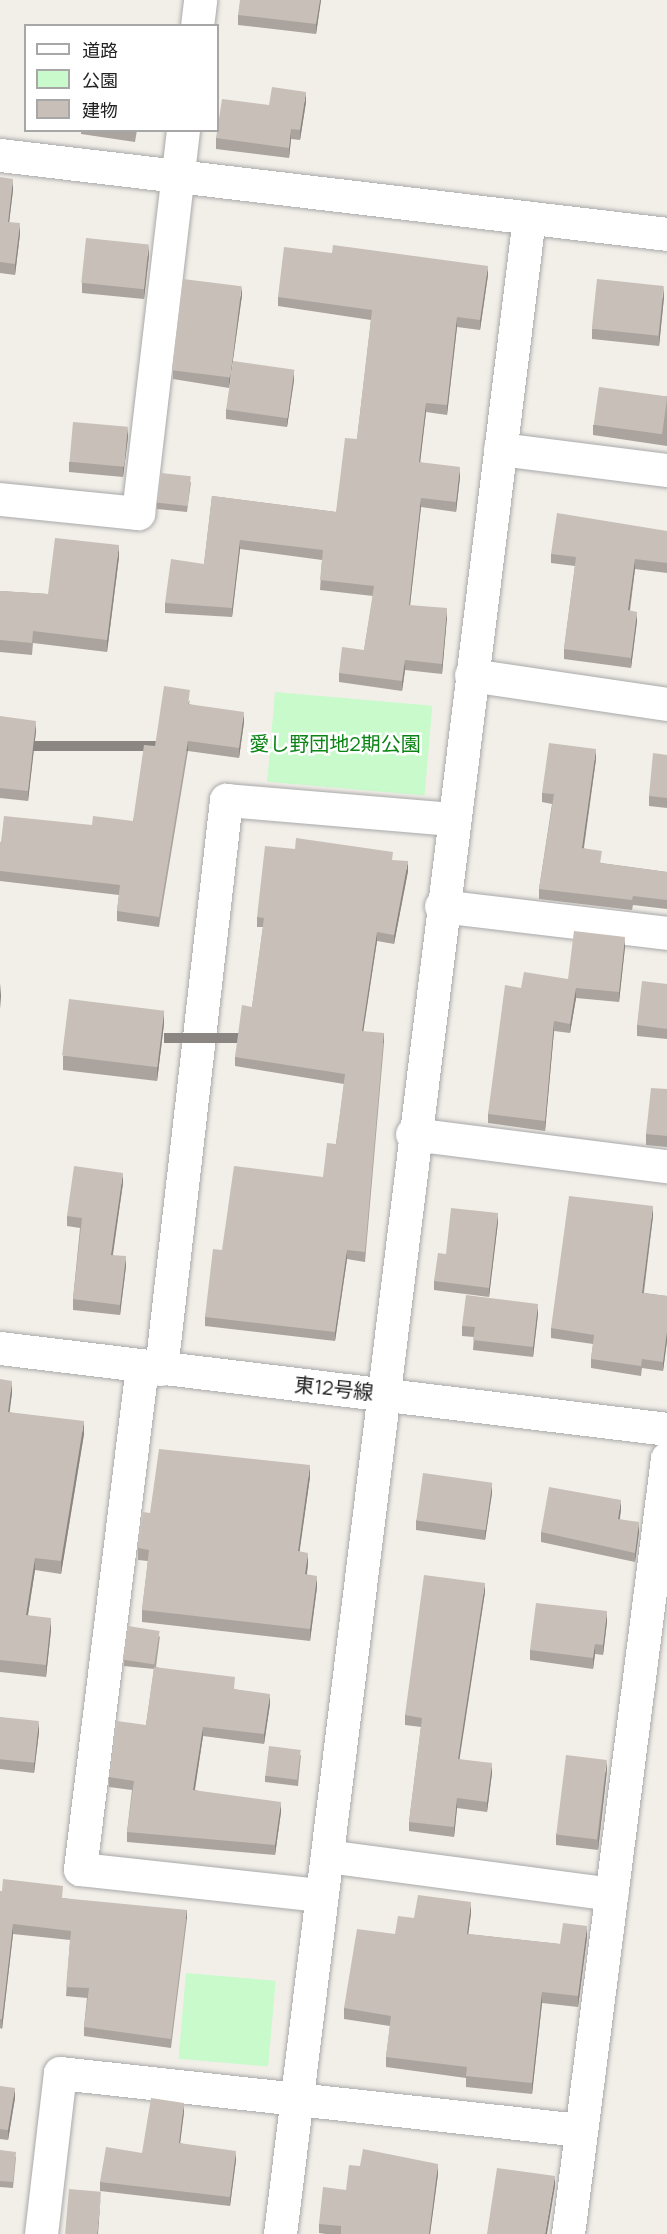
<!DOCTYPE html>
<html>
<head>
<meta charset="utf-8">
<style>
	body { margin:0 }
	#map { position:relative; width:667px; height:2234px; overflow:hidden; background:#f2efe9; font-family:Manrope,"Noto Sans JP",sans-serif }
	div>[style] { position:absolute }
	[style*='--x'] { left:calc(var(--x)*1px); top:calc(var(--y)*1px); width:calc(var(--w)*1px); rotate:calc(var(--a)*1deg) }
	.park>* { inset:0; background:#c8facc; transform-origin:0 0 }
	.roads { filter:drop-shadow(0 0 2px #a9a9a9) drop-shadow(0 0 2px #a9a9a9) }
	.minor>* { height:33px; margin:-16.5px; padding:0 16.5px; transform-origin:16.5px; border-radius:16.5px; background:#fff }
	.wall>* { inset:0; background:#aba49e }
	.shaded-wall>* { inset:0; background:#8b8681; transform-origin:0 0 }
	.building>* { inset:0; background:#c7bfb8; transform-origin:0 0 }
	span { translate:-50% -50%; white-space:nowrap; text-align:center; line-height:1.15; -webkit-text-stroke:5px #fff; paint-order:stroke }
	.park-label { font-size:20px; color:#0c8416 }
	.street-label { font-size:20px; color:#222 }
	.legend { position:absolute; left:24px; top:24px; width:195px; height:108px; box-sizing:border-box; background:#fff; border:2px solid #a7a7a7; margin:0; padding:8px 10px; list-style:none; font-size:18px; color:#222 }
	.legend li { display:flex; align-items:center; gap:12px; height:30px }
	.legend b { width:30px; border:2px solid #a7a7a7 }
</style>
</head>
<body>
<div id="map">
	<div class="park">
		<div style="left:275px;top:692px;width:158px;height:90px;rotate:5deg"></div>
		<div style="left:186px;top:1973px;width:90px;height:86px;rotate:5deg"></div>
	</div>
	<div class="roads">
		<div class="minor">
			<div style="--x:197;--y:26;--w:26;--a:-83"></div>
			<div style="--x:0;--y:155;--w:672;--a:6.75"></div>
			<div style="--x:500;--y:449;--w:168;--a:7.2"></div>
			<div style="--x:0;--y:499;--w:139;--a:5.8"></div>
			<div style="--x:138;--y:513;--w:386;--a:-83.3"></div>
			<div style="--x:471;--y:675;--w:198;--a:8.4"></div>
			<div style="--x:441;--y:906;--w:228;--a:6.8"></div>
			<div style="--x:412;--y:1134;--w:257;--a:7.2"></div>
			<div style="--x:0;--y:1348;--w:672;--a:6.92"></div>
			<div style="--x:142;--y:1366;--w:507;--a:97.03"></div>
			<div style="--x:80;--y:1869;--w:242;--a:6.2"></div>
			<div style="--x:161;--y:1369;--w:573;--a:-83.48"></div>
			<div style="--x:226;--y:800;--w:228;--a:4.8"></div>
			<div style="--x:327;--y:1856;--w:287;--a:7.6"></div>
			<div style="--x:41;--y:2234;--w:162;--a:-83.3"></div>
			<div style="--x:60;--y:2073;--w:523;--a:6.26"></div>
			<div style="--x:280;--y:2234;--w:2030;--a:-82.96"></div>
			<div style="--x:568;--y:2234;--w:782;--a:-82.73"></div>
		</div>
	</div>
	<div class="wall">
		<div style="clip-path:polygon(321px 0,316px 34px,238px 25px,238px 15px)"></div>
		<div style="clip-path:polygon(306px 102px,300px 140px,291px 139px,289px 158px,216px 149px,216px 138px,269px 105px)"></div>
		<div style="clip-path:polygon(81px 130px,137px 130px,135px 142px,81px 134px)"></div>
		<div style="clip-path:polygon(0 177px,13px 190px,9px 222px,20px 234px,15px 275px,0 273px)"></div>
		<div style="clip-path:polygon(149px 255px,144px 299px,82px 293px,82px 283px)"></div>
		<div style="clip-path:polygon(488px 275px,480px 330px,457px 327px,447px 415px,426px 412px,420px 462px,460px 477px,456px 512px,421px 507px,410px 605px,447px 617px,442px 674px,405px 670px,402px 691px,339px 682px,339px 673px,364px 650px,373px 596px,320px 590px,322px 560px,240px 549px,232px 617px,165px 613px,165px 603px,204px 564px,212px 496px,336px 512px,357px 439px,371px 320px,278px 306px,278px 297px)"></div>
		<div style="clip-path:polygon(242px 295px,229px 388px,173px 379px,173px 370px)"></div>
		<div style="clip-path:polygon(664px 297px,659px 346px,592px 339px,592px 329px)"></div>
		<div style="clip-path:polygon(294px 380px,287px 427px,226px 419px,226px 409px)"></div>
		<div style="clip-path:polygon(667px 396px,667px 446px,593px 435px,593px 425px)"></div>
		<div style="clip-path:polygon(128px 437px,123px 477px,69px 472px,69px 462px)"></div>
		<div style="clip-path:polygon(191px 482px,187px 512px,157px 509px,157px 503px)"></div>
		<div style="clip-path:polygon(667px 531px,667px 573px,635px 569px,630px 611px,637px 621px,631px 668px,564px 659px,564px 649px,575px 566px,551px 563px,551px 554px)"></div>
		<div style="clip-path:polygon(119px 557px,107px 652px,33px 643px,32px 655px,0 652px,0 591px,48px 594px)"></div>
		<div style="clip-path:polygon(190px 700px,189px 704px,244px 722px,239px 758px,188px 751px,159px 927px,117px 921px,117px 911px,119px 895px,0 881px,0 842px,92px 825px,133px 821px,155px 746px)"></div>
		<div style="clip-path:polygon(0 716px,36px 731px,28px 801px,0 798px)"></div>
		<div style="clip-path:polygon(667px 755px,667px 808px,649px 806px,649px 796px)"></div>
		<div style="clip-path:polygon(596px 759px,584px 848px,601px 863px,667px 872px,667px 909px,633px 905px,632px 910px,539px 899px,539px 889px,552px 804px,542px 802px,542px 793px)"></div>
		<div style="clip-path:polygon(393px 860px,408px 871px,394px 944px,377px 941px,363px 1031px,384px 1043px,365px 1262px,347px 1259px,335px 1341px,205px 1326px,205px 1317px,222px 1250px,323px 1177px,336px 1144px,344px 1084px,235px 1066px,235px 1057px,252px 1007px,263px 927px,257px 927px,257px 917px)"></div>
		<div style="clip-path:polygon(625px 947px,619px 1002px,576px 998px,570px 1033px,554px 1031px,545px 1131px,488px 1123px,488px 1114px,521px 988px,568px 979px)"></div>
		<div style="clip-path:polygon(667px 984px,667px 1039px,637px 1036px,637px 1025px)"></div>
		<div style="clip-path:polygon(164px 1024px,157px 1081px,63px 1070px,63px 1056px)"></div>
		<div style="clip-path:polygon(667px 1089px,667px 1147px,646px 1145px,646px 1134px)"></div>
		<div style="clip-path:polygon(123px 1183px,113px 1255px,126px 1266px,120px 1315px,73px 1310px,73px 1299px,80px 1228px,67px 1226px,67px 1216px)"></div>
		<div style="clip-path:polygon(653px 1216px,644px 1293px,667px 1296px,667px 1341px,663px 1371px,642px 1368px,641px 1376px,591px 1368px,591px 1359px,593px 1344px,551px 1338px,551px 1328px)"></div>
		<div style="clip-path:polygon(498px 1222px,489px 1297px,434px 1290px,434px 1281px,446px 1254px)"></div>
		<div style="clip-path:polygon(538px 1314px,533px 1357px,473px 1350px,474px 1337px,462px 1336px,462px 1326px)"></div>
		<div style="clip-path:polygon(0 1379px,12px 1393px,9px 1412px,84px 1434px,61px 1574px,35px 1570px,28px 1615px,51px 1630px,46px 1677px,0 1672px)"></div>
		<div style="clip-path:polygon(310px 1477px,299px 1552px,308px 1564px,307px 1574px,317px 1587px,310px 1641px,142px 1622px,142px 1610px,148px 1561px,138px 1560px,138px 1548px,150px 1513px)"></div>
		<div style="clip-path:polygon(492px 1493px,485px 1540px,416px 1530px,416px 1520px)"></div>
		<div style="clip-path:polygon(621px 1509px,620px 1519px,639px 1532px,635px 1562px,541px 1542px,541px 1532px)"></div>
		<div style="clip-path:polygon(485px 1592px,459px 1759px,492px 1773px,487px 1812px,457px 1808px,454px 1837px,409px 1831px,409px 1822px,421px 1727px,405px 1725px,405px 1715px)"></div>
		<div style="clip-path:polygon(607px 1622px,603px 1655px,595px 1654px,593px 1669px,530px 1660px,530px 1650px)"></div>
		<div style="clip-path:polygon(160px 1636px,156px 1667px,235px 1689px,270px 1704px,264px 1744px,203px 1736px,195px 1790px,281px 1812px,275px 1855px,127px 1842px,127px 1832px,132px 1790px,109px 1787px,109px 1777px,146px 1725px,154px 1669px,124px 1666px,124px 1660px)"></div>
		<div style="clip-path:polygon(0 1717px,39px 1732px,34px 1773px,0 1769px)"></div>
		<div style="clip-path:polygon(301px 1755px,298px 1786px,265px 1782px,265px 1776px)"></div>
		<div style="clip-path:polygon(607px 1770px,598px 1850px,556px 1845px,556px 1834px)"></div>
		<div style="clip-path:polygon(0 1891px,63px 1898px,187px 1919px,171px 2048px,84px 2036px,84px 2027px,87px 1998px,66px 1996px,70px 1940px,13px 1934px,2px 2029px,0 2028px)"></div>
		<div style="clip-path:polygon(471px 1913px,468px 1934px,560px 1944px,587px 1937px,578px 2007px,542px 2003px,532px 2094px,466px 2087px,466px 2078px,386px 2067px,386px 2057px,390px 2026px,344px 2019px,344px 2008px,395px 1934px)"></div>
		<div style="clip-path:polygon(0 2086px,15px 2098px,8px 2140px,0 2139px)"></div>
		<div style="clip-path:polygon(184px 2112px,180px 2143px,236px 2160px,230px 2206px,100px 2191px,100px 2182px,142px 2153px)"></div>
		<div style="clip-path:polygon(0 2150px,16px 2157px,13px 2188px,0 2187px)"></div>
		<div style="clip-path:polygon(438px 2174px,430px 2234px,326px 2234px,319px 2233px,319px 2224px,346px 2190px)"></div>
	</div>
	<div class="shaded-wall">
		<div style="clip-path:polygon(320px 0,321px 0,316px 34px,316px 24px)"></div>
		<div style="clip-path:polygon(306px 92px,306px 102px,300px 140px,300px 130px)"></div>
		<div style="clip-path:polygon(291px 129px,291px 139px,289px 158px,289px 148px)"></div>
		<div style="clip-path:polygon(13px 179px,13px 190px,8px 232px,8px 222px)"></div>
		<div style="clip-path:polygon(20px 223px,20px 234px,15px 275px,15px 264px)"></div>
		<div style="clip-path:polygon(149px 245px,149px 255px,144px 299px,144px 289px)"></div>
		<div style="clip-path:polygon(488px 266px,488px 275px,480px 330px,480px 320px)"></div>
		<div style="clip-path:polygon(242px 286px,242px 295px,229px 388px,229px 379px)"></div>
		<div style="clip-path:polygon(664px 286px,664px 297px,659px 346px,659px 336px)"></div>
		<div style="clip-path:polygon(457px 317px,457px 327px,447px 415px,447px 405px)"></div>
		<div style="clip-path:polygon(294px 370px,294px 380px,287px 427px,287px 417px)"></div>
		<div style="clip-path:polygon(426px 403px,426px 412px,419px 472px,419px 462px)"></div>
		<div style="clip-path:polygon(128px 427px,128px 437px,123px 477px,123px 467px)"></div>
		<div style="clip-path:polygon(460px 467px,460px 477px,456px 512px,456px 502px)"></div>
		<div style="clip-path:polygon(421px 498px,421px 507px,409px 614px,409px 605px)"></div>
		<div style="clip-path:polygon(240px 540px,240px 549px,232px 617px,232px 608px)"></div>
		<div style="clip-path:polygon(119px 545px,119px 557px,107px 652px,107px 640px)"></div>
		<div style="clip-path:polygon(635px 559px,635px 569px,628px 620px,628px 610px)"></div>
		<div style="clip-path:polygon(447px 608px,447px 617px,442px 674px,442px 664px)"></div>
		<div style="clip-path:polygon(637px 612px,637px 621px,631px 668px,631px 658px)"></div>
		<div style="clip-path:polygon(405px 660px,405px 670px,402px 691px,402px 681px)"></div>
		<div style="clip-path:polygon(244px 712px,244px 722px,239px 758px,239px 748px)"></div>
		<div style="clip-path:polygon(36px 721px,36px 731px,28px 801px,28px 791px)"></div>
		<div style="left:188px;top:741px;width:10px;height:178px;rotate:90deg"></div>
		<div style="clip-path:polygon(596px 749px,596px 759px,582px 858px,582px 848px)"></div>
		<div style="clip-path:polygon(408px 861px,408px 871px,394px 944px,394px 935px)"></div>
		<div style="clip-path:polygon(377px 932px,377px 941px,362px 1040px,362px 1031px)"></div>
		<div style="clip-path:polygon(625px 937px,625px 947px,619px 1002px,619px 992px)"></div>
		<div style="clip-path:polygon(1px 983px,1px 997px,0 1009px,0 995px)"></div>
		<div style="clip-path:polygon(576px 988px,576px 998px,570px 1033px,570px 1024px)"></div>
		<div style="clip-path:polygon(164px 1010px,164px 1024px,157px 1081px,157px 1067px)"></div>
		<div style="clip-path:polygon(554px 1021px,554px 1031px,545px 1131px,545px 1121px)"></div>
		<div style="left:384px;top:1033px;width:10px;height:220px;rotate:90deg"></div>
		<div style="clip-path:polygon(123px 1173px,123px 1183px,111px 1265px,111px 1255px)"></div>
		<div style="clip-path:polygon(653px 1206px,653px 1216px,642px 1303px,642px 1293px)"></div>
		<div style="clip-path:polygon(498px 1213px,498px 1222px,489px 1297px,489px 1288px)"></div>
		<div style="clip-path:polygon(347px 1250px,347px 1259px,335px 1341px,335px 1332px)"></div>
		<div style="clip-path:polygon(126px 1256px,126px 1266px,120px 1315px,120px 1305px)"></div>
		<div style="clip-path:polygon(538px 1304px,538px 1314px,533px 1357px,533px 1347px)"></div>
		<div style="clip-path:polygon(667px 1331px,667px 1341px,663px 1371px,663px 1362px)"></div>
		<div style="clip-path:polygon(12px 1381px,12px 1393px,8px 1425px,8px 1412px)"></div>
		<div style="clip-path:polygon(84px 1421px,84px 1434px,61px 1574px,61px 1561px)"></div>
		<div style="clip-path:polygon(310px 1465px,310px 1477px,298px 1563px,298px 1551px)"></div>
		<div style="clip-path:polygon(492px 1483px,492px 1493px,485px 1540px,485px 1530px)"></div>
		<div style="clip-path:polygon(621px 1500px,621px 1509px,618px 1529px,618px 1519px)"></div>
		<div style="clip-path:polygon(639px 1522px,639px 1532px,635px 1562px,635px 1553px)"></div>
		<div style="clip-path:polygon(308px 1553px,308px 1564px,305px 1586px,305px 1574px)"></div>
		<div style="clip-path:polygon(35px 1558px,35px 1570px,26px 1627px,26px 1615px)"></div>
		<div style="clip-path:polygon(317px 1576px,317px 1587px,310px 1641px,310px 1629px)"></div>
		<div style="clip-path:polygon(485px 1583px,485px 1592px,458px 1769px,458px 1759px)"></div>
		<div style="clip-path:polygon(607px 1611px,607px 1622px,603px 1655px,603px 1645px)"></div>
		<div style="clip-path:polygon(51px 1618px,51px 1630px,46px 1677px,46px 1665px)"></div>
		<div style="clip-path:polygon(595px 1644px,595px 1654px,593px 1669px,593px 1658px)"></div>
		<div style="clip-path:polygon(270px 1694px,270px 1704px,264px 1744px,264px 1734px)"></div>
		<div style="clip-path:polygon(39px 1721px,39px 1732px,34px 1773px,34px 1763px)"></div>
		<div style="clip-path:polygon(203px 1727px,203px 1736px,193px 1800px,193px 1790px)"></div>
		<div style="clip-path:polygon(607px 1760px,607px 1770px,598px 1850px,598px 1840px)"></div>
		<div style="clip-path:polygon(492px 1763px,492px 1773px,487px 1812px,487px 1802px)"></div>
		<div style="clip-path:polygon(457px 1798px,457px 1808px,454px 1837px,454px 1827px)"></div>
		<div style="clip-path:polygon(281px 1802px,281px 1812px,275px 1855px,275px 1845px)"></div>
		<div style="clip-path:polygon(471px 1902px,471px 1913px,467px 1944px,467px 1934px)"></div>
		<div style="left:187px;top:1910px;width:9px;height:130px;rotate:90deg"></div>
		<div style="clip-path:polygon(13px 1924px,13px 1934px,2px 2029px,2px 2019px)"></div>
		<div style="clip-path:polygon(587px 1926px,587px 1937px,578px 2007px,578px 1996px)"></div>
		<div style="clip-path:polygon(542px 1992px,542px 2003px,532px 2094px,532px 2083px)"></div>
		<div style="clip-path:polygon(15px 2088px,15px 2098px,8px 2140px,8px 2130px)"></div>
		<div style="clip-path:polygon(184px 2103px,184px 2112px,179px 2152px,179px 2143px)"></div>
		<div style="clip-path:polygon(236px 2151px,236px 2160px,230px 2206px,230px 2197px)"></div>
		<div style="clip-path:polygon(438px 2164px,438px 2174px,430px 2234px,429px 2234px)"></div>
		<div style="clip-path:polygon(555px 2176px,555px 2186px,547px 2234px,545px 2234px)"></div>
		<div style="clip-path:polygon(101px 2192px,98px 2234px,97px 2234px)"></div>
	</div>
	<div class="building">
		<div style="clip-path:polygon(240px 0,320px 0,316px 24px,238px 15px)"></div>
		<div style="clip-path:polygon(272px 87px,306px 92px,300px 130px,291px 129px,289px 148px,216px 138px,222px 99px,269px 105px)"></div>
		<div style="clip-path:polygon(0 177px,13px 179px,8px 222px,20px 223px,15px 264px,0 262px)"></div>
		<div style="left:86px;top:238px;width:63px;height:45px;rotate:6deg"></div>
		<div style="clip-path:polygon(333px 245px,488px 266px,480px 320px,457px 317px,447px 405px,426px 403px,419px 462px,460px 467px,456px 502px,421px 498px,409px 605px,447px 608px,442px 664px,405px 660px,402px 681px,339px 673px,342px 647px,364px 650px,374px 586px,320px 580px,323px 550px,240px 540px,232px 608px,165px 603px,171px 559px,204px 564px,212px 496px,336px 512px,345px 438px,357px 439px,372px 310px,278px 297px,284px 247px,332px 253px)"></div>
		<div style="left:183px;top:279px;width:59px;height:92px;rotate:7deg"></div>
		<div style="left:597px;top:279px;width:67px;height:50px;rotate:6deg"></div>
		<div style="left:233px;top:361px;width:62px;height:49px;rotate:8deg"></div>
		<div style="left:599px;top:387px;width:69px;height:38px;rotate:8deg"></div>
		<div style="left:73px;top:422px;width:55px;height:40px;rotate:5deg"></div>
		<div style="left:161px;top:473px;width:30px;height:30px;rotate:6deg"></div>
		<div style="clip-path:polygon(557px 513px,667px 531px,667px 563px,635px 559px,628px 610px,637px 612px,631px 658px,564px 649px,576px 557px,551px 554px)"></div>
		<div style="clip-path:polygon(55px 538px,119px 545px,107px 640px,33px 631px,32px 643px,0 640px,0 591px,48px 594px)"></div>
		<div style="clip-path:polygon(164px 686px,190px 690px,188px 704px,244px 712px,239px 748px,188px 741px,159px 917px,117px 911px,120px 885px,0 871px,0 842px,1px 842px,4px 816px,92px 825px,93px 816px,133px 821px,144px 745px,155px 746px)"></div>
		<div style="clip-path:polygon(0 716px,36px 721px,28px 791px,0 788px)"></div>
		<div style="clip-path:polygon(549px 743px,596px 749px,582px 848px,602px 851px,600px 863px,667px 872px,667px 900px,633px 896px,632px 900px,539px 889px,554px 794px,542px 793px)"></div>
		<div style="clip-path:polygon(653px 753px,667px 755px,667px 798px,649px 796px)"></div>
		<div style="clip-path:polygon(296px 838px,393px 852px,392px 860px,408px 861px,394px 935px,377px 932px,362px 1031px,384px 1033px,365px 1252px,347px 1250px,335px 1332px,205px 1317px,213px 1249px,222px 1250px,234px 1166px,323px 1177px,327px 1143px,336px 1144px,345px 1074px,235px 1057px,242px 1005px,252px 1007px,264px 918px,257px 917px,265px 846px,295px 849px)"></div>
		<div style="clip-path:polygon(574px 931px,625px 937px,619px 992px,576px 988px,570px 1024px,554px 1021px,545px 1121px,488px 1114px,505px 985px,521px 988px,524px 972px,568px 979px)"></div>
		<div style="clip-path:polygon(642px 981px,667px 984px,667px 1029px,637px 1025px)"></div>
		<div style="left:69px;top:999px;width:96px;height:57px;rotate:7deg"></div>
		<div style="clip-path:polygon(651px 1088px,667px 1089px,667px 1136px,646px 1134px)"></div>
		<div style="clip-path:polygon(74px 1166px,123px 1173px,111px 1255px,126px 1256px,120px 1305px,73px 1299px,82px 1218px,67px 1216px)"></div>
		<div style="clip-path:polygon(569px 1196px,653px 1206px,642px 1293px,667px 1296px,667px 1331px,663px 1362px,642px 1359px,641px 1366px,591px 1359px,594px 1335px,551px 1328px)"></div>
		<div style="clip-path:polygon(451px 1208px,498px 1213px,489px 1288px,434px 1281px,438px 1253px,446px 1254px)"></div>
		<div style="clip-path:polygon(466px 1295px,538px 1304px,533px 1347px,473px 1340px,475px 1327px,462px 1326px)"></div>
		<div style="clip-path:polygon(0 1379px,12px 1381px,8px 1412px,84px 1421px,61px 1561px,35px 1558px,26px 1615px,51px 1618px,46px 1665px,0 1660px)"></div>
		<div style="clip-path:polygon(159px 1449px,310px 1465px,298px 1551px,308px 1553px,305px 1574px,317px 1576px,310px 1629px,142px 1610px,149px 1550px,138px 1548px,143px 1512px,150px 1513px)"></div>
		<div style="left:423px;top:1473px;width:70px;height:48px;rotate:8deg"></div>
		<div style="clip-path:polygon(549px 1487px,621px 1500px,618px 1519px,639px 1522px,635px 1553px,541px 1532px)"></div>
		<div style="clip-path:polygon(424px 1575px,485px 1583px,458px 1759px,492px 1763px,487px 1802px,457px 1798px,454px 1827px,409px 1822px,422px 1718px,405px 1715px)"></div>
		<div style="clip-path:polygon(536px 1603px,607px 1611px,603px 1645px,595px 1644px,593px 1658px,530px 1650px)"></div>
		<div style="left:128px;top:1626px;width:32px;height:34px;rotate:9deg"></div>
		<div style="clip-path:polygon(154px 1667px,235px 1677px,234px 1689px,270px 1694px,264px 1734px,203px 1727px,193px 1790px,281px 1802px,275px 1845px,127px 1832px,134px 1781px,109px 1777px,117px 1721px,146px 1725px)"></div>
		<div style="left:0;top:1717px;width:39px;height:42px;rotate:6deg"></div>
		<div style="left:269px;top:1746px;width:32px;height:30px;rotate:7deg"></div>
		<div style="left:566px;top:1755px;width:41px;height:80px;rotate:7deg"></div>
		<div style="clip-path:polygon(3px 1879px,63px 1886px,62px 1898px,187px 1910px,171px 2039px,84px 2027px,89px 1988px,66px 1987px,71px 1931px,13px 1924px,2px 2019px,0 2019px,0 1891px,2px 1891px)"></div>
		<div style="clip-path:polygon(418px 1895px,471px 1902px,467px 1934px,560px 1944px,563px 1923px,587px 1926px,578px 1996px,542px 1992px,532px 2083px,466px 2076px,467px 2067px,386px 2057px,391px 2016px,344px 2008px,357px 1929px,395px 1934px,398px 1916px,414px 1918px)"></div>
		<div style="clip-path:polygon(0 2086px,15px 2088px,8px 2130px,0 2129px)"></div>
		<div style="clip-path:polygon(151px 2098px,184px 2103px,179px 2143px,236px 2151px,230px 2197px,100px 2182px,106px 2147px,142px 2153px)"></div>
		<div style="clip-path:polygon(363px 2149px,438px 2164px,429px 2234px,341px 2234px,341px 2226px,319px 2224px,323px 2187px,346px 2190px,349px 2165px,360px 2166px)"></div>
		<div style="clip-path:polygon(0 2150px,16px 2152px,13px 2182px,0 2181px)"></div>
		<div style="clip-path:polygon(497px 2168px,555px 2176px,545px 2234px,487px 2234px)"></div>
		<div style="left:69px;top:2189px;width:32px;height:45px;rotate:5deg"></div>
	</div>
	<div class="park-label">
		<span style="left:335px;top:743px">愛し野団地2期公園</span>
	</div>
	<div class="street-label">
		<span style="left:334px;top:1388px;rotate:6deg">東12号線</span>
	</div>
	<ul class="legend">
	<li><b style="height:8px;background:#fff"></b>道路</li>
	<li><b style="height:16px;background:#c8facc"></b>公園</li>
	<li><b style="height:16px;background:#c7bfb8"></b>建物</li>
	</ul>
</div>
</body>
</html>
